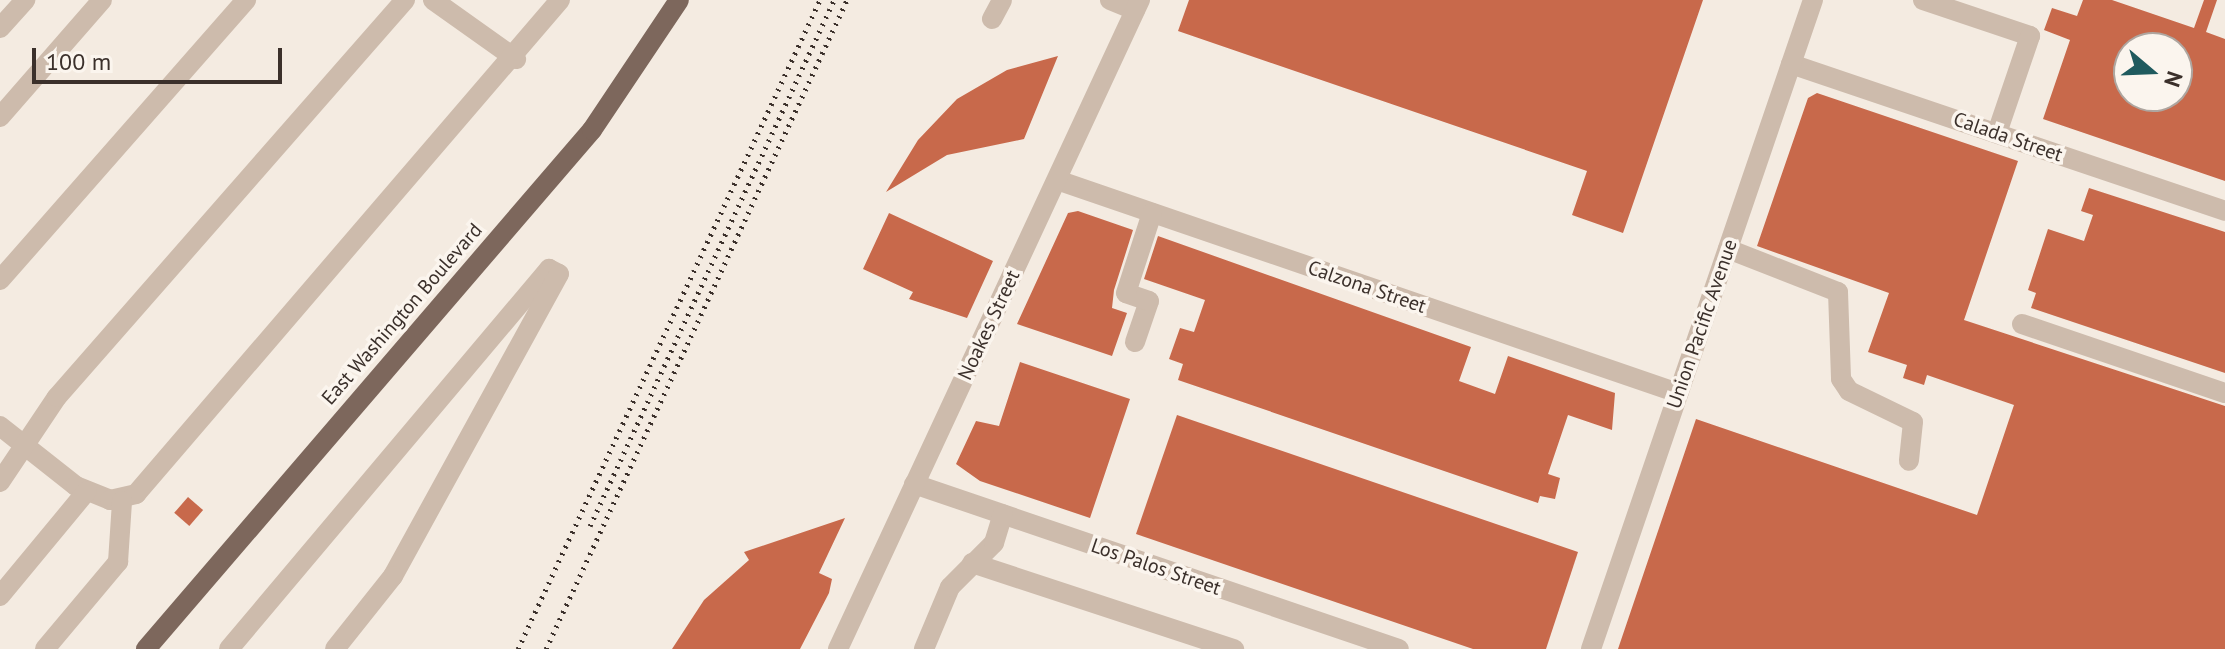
<!DOCTYPE html>
<html>
<head>
<meta charset="utf-8">
<style>
	body { margin:0 }
	#map { position:relative; width:2225px; height:649px; overflow:hidden; background:#f4ebe1; font-family:"PT Sans",sans-serif }
	div>[style] { position:absolute }
	[style*='--x'] { left:calc(var(--x)*1px); top:calc(var(--y)*1px); width:calc(var(--w)*1px); rotate:calc(var(--a)*1deg) }
	.building>* { inset:0; background:#c8694b; transform-origin:0 0 }
	.minor>* { height:20px; margin:-10px; padding:0 10px; transform-origin:10px; border-radius:10px; background:#cdbbac }
	.major>* { height:20px; margin:-10px; padding:0 10px; transform-origin:10px; border-radius:10px; background:#7d675c }
	.rail>* { height:5px; margin-top:-2.5px; transform-origin:0; background:repeating-linear-gradient(90deg,#3b302b 0 2px,transparent 0 8px) }
	span { translate:-50% -50%; white-space:nowrap; text-align:center; line-height:1.15; -webkit-text-stroke:7px #fbf5ee; paint-order:stroke }
	.street-label { font-size:20px; color:#3b302b }
	.north { position:absolute; left:2113px; top:32px; width:80px; height:80px; box-sizing:border-box; background:#fbf5ee; border:2px solid #aea6a0; border-radius:50%; rotate:109deg; font-size:22px; font-weight:700; line-height:32px; text-align:center; color:#3b302b }
	.north::after { content:''; display:block; margin:auto; width:28px; height:36px; background:#1f5a5e; clip-path:polygon(50% 0,100% 100%,50% 72%,0 100%) }
	.scale { position:absolute; left:32px; top:48px; width:250px; height:36px; box-sizing:border-box; border:4px solid #3b302b; border-top:0; padding-left:10px; font-size:24px; line-height:28px; white-space:nowrap; color:#3b302b; -webkit-text-stroke:6px #fbf5ee; paint-order:stroke }
</style>
</head>
<body>
<div id="map">
	<div class="building">
		<div style="clip-path:polygon(1189px 0,1703px 0,1623px 233px,1572px 215px,1587px 171px,1178px 31px)"></div>
		<div style="clip-path:polygon(evenodd,2083px 0,2112px 0,2194px 28px,2204px 0,2217px 0,2206px 32px,2225px 39px,2225px 181px,2043px 119px,2070px 40px,2044px 30px,2052px 8px,2077px 16px,2083px 0,2129px 48px,2177px 48px,2177px 96px,2129px 96px,2129px 48px)"></div>
		<div style="clip-path:polygon(1058px 56px,1024px 139px,947px 155px,886px 192px,918px 140px,957px 99px,1007px 70px)"></div>
		<div style="clip-path:polygon(1817px 93px,2018px 161px,1964px 320px,2225px 406px,2225px 649px,1618px 649px,1696px 419px,1977px 515px,2014px 405px,1927px 375px,1924px 385px,1903px 378px,1907px 365px,1868px 352px,1889px 293px,1757px 246px,1808px 98px)"></div>
		<div style="clip-path:polygon(2089px 188px,2225px 232px,2225px 373px,2031px 308px,2036px 293px,2028px 290px,2048px 229px,2084px 241px,2093px 215px,2081px 211px)"></div>
		<div style="clip-path:polygon(1078px 211px,1133px 230px,1114px 290px,1112px 308px,1127px 313px,1112px 356px,1017px 324px,1068px 213px)"></div>
		<div style="clip-path:polygon(889px 213px,993px 261px,967px 318px,909px 299px,913px 292px,863px 269px)"></div>
		<div style="clip-path:polygon(1158px 236px,1471px 347px,1459px 381px,1495px 394px,1508px 356px,1615px 393px,1612px 430px,1568px 415px,1548px 474px,1560px 478px,1555px 499px,1540px 496px,1538px 503px,1178px 380px,1183px 364px,1169px 359px,1180px 328px,1194px 332px,1205px 300px,1144px 279px)"></div>
		<div style="clip-path:polygon(1020px 362px,1130px 399px,1090px 518px,980px 481px,956px 464px,976px 421px,999px 426px)"></div>
		<div style="clip-path:polygon(1177px 415px,1578px 552px,1546px 649px,1473px 649px,1136px 534px)"></div>
		<div style="left:188px;top:497px;width:20px;height:21px;rotate:41deg"></div>
		<div style="clip-path:polygon(845px 518px,819px 573px,832px 579px,829px 593px,800px 649px,672px 649px,704px 600px,749px 560px,744px 552px)"></div>
	</div>
	<div class="minor">
		<div style="--x:433;--y:0;--w:102;--a:35.4"></div>
		<div style="--x:1110;--y:0;--w:27;--a:22"></div>
		<div style="--x:1923;--y:0;--w:113;--a:18.6"></div>
		<div style="--x:2030;--y:36;--w:102;--a:108.8"></div>
		<div style="--x:992;--y:19;--w:21;--a:-62"></div>
		<div style="--x:0;--y:28;--w:38;--a:-48"></div>
		<div style="--x:1791;--y:64;--w:458;--a:18.7"></div>
		<div style="--x:0;--y:117;--w:155;--a:-48.9"></div>
		<div style="--x:1057;--y:180;--w:657;--a:18.93"></div>
		<div style="--x:1728;--y:249;--w:118;--a:21.4"></div>
		<div style="--x:1838;--y:292;--w:87;--a:88"></div>
		<div style="--x:1841;--y:379;--w:14;--a:56"></div>
		<div style="--x:1849;--y:391;--w:71;--a:25.8"></div>
		<div style="--x:1913;--y:422;--w:39;--a:96"></div>
		<div style="--x:0;--y:280;--w:373;--a:-48.7"></div>
		<div style="--x:2022;--y:324;--w:214;--a:18.8"></div>
		<div style="--x:1135;--y:342;--w:43;--a:-71.1"></div>
		<div style="--x:1149;--y:301;--w:24;--a:-161"></div>
		<div style="--x:1126;--y:293;--w:84;--a:-72"></div>
		<div style="--x:0;--y:426;--w:97;--a:38.3"></div>
		<div style="--x:76;--y:486;--w:37;--a:22"></div>
		<div style="--x:110;--y:500;--w:27;--a:-13"></div>
		<div style="--x:136;--y:494;--w:651;--a:-49.36"></div>
		<div style="--x:0;--y:482;--w:102;--a:-56.2"></div>
		<div style="--x:57;--y:397;--w:528;--a:-48.76"></div>
		<div style="--x:914;--y:484;--w:512;--a:18.79"></div>
		<div style="--x:972;--y:563;--w:276;--a:18.2"></div>
		<div style="--x:0;--y:596;--w:136;--a:-50.4"></div>
		<div style="--x:45;--y:649;--w:114;--a:-50"></div>
		<div style="--x:118;--y:562;--w:61;--a:-86.2"></div>
		<div style="--x:229;--y:649;--w:497;--a:-49.9"></div>
		<div style="--x:549;--y:269;--w:11;--a:27"></div>
		<div style="--x:559;--y:274;--w:345;--a:118.8"></div>
		<div style="--x:393;--y:576;--w:93;--a:128.5"></div>
		<div style="--x:838;--y:649;--w:716;--a:-65.05"></div>
		<div style="--x:924;--y:649;--w:67;--a:-67.2"></div>
		<div style="--x:950;--y:587;--w:62;--a:-45"></div>
		<div style="--x:994;--y:543;--w:30;--a:-73"></div>
		<div style="--x:1591;--y:649;--w:686;--a:-71.12"></div>
	</div>
	<div class="major">
		<div style="--x:146;--y:649;--w:684;--a:-49.33"></div>
		<div style="--x:592;--y:130;--w:156;--a:-56.2"></div>
	</div>
	<div class="rail">
		<div style="--x:590;--y:526;--w:580;--a:-65.11"></div>
		<div style="--x:518;--y:649;--w:716;--a:-65.05"></div>
		<div style="--x:546;--y:649;--w:715;--a:-65.12"></div>
	</div>
	<div class="street-label">
		<span style="left:2008px;top:137px;rotate:19deg">Calada Street</span>
		<span style="left:1367px;top:287px;rotate:19deg">Calzona Street</span>
		<span style="left:402px;top:314px;rotate:-49deg">East Washington Boulevard</span>
		<span style="left:1702px;top:324px;rotate:-71deg">Union Pacific Avenue</span>
		<span style="left:989px;top:325px;rotate:-65deg">Noakes Street</span>
		<span style="left:1156px;top:567px;rotate:19deg">Los Palos Street</span>
	</div>
	<div class="north">N</div>
	<div class="scale">100 m</div>
</div>
</body>
</html>
